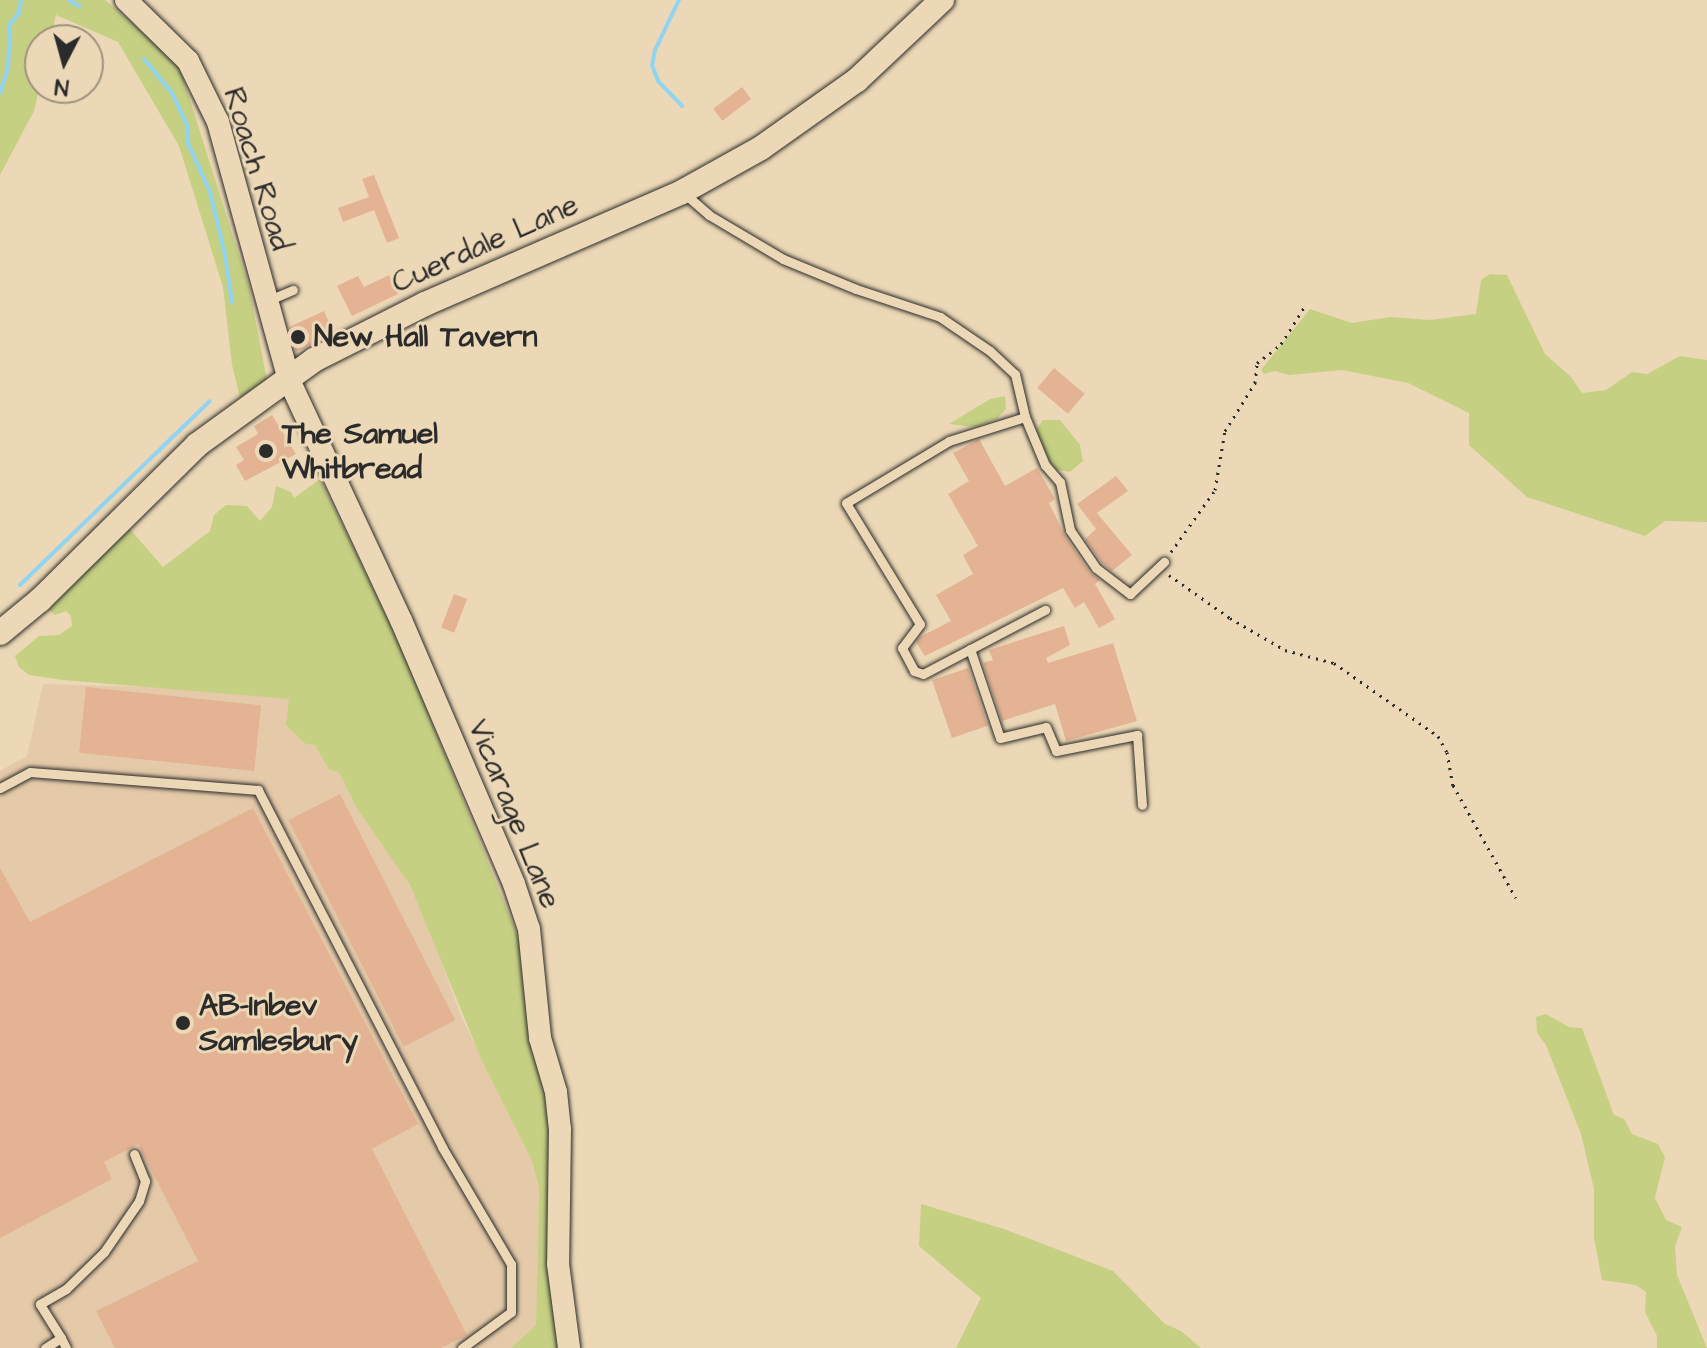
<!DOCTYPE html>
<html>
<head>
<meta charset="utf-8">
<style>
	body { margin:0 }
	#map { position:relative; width:1707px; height:1348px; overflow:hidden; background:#ecd8b6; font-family:"Architects Daughter",sans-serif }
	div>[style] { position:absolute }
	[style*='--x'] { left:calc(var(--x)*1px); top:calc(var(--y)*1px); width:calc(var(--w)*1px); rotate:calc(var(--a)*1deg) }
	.built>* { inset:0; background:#e5caa9 }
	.green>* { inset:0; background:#c5d083 }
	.stream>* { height:4px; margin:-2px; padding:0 2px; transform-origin:2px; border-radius:2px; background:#90d4f2 }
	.building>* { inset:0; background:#e3b394; transform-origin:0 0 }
	.path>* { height:3px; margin-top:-1.5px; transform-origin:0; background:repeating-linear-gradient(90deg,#2b2b2b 0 2px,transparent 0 8px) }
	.roads { filter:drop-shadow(0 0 2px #2b2b2b) drop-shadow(0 0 2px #2b2b2b) }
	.service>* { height:9px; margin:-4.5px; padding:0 4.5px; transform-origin:4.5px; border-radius:4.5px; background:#ecd8b6 }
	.tertiary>* { height:22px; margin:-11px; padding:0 11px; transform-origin:11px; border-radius:11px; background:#ecd8b6 }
	.secondary>* { height:24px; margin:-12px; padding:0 12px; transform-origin:12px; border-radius:12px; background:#ecd8b6 }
	.dots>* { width:22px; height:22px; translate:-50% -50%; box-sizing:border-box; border:4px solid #ecd8b6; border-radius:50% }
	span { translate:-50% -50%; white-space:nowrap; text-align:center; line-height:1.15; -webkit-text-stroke:6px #ecd8b6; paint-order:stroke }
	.street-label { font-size:30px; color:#2b2b2b }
	.poi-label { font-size:30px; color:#2b2b2b; font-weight:700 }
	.left { translate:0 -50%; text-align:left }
	.north { position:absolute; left:24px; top:24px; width:80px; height:80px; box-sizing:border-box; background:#ecd8b6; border:2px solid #9f937e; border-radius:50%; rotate:186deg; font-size:22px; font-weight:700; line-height:32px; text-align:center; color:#2b2b2b }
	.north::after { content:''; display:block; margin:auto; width:28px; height:36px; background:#2b2b2b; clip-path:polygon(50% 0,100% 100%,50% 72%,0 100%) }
</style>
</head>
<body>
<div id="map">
	<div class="built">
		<div style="clip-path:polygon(43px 684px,147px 687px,289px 698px,329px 770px,339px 772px,356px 807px,398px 863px,424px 914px,461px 1016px,532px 1161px,539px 1188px,536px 1325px,511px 1348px,0 1348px,0 771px,27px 756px)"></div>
	</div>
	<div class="green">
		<div style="clip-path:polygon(0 0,105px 0,178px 62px,249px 287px,267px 380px,240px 398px,232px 365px,223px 287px,179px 146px,118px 42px,56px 15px,50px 40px,40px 40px,40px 84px,34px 111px,0 175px)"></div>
		<div style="clip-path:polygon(1490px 274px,1507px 275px,1545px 354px,1571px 377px,1582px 393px,1606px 390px,1632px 372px,1647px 374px,1680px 356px,1707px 360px,1707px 522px,1665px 521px,1645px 536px,1527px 497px,1469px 445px,1469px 413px,1408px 383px,1342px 370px,1289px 375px,1275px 371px,1264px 374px,1261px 370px,1310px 309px,1352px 323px,1390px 317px,1430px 320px,1476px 314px,1481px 280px)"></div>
		<div style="clip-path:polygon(1005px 396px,1006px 409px,997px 419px,974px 427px,949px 424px,990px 399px)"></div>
		<div style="clip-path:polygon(1043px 420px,1060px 420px,1080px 445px,1083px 461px,1070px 472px,1054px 469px,1033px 434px)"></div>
		<div style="clip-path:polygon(320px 479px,402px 648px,522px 947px,548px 1116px,559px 1348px,511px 1348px,536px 1325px,539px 1188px,532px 1161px,482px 1061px,410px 885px,356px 807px,339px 772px,329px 770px,315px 745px,306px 744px,286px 725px,289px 699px,63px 680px,29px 675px,19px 667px,15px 656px,39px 636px,59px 635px,72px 626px,71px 616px,66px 611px,55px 615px,48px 609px,128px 527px,163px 567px,210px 531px,214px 515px,226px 505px,247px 506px,260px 521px,272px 507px,276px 486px,291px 492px,294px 498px)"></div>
		<div style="clip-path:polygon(1546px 1014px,1569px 1027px,1582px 1028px,1614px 1115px,1624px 1119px,1632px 1134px,1658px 1144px,1665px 1157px,1655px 1198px,1666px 1220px,1682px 1227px,1675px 1247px,1677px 1275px,1707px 1348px,1657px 1348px,1657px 1336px,1645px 1312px,1646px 1292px,1636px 1285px,1602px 1280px,1594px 1238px,1594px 1189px,1581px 1134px,1546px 1045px,1537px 1033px,1536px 1017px)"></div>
		<div style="clip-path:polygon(921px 1204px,1004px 1229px,1113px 1271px,1165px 1324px,1181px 1331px,1201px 1348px,956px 1348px,981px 1298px,919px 1246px)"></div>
	</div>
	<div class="stream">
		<div style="--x:69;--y:0;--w:12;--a:31"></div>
		<div style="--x:679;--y:0;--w:55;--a:115.6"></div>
		<div style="--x:655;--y:50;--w:15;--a:101"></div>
		<div style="--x:652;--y:65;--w:17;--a:69"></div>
		<div style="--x:658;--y:81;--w:35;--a:46"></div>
		<div style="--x:144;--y:59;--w:44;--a:50.5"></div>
		<div style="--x:172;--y:93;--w:38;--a:65"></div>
		<div style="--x:188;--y:128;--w:13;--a:94"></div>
		<div style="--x:187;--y:141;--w:56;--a:65.7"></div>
		<div style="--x:210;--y:192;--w:65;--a:76.6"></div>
		<div style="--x:225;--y:255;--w:48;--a:81.5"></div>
		<div style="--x:0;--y:93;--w:26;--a:-72"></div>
		<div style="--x:8;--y:68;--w:44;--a:-87.4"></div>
		<div style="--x:10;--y:24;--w:14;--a:-51"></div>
		<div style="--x:19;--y:13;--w:13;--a:-81"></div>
		<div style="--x:20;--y:585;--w:264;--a:-44.1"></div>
	</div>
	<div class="building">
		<div style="left:742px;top:87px;width:15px;height:36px;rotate:53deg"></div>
		<div style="clip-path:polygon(374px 175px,399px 238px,387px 243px,374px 210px,343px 222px,338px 208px,369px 197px,362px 179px)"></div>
		<div style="clip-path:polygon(389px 275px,398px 294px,352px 316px,337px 286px,358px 276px,364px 287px)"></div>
		<div style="clip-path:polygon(324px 311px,334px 333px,296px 352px,289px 327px)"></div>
		<div style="left:1054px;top:368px;width:40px;height:26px;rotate:40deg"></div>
		<div style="clip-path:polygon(272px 415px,296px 454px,245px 481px,236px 465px,244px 460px,236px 447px,258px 434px,254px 426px)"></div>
		<div style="clip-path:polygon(979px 439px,1005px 486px,1037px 468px,1055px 499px,1049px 503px,1064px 534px,1090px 573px,1100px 580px,1095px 584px,1115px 619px,1099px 628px,1084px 602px,1075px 608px,1063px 588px,925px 656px,916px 642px,920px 637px,951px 621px,936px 595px,973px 574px,963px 555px,978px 546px,948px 494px,969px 481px,953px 453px)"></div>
		<div style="clip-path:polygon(1116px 476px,1128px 491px,1097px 513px,1132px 555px,1112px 571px,1102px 563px,1085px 539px,1096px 529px,1077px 504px)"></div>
		<div style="left:454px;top:594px;width:14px;height:36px;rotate:21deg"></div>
		<div style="clip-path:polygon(1064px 626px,1070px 645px,1046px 658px,1048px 663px,1113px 643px,1137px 721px,1066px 741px,1055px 704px,1002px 721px,983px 663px,993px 660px,989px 650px)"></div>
		<div style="left:968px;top:668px;width:61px;height:38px;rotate:71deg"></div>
		<div style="left:86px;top:687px;width:176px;height:66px;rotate:6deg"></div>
		<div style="left:340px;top:794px;width:254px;height:58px;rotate:63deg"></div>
		<div style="clip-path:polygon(253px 808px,418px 1124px,372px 1149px,467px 1335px,441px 1348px,115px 1348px,96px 1311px,198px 1261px,138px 1144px,104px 1162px,112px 1179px,0 1238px,0 868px,30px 922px)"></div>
	</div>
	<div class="path">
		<div style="--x:1171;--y:552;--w:76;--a:-54.6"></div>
		<div style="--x:1215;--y:490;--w:60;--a:-80.4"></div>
		<div style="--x:1225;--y:431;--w:57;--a:-58"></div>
		<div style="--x:1255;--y:383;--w:20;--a:-84"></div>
		<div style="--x:1257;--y:363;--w:31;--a:-38"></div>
		<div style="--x:1281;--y:344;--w:45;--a:-57.7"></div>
		<div style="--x:1169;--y:575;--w:75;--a:35.2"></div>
		<div style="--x:1230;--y:618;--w:64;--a:30.2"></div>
		<div style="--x:1285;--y:650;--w:51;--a:14.9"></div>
		<div style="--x:1334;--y:663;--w:127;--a:35.1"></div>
		<div style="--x:1438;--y:736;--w:18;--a:61"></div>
		<div style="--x:1447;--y:752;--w:34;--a:80"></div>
		<div style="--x:1453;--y:785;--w:129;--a:60.9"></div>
	</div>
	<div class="roads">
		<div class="service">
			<div style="--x:685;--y:194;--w:32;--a:41"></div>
			<div style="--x:709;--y:215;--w:86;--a:30.7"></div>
			<div style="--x:783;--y:259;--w:79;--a:22.3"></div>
			<div style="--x:856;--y:289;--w:89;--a:18.4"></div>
			<div style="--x:940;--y:317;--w:60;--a:34.2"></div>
			<div style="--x:990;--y:351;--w:34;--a:43"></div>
			<div style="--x:1015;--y:374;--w:44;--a:76.9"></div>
			<div style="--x:1025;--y:417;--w:80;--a:162.5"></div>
			<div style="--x:949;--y:441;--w:120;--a:149"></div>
			<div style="--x:846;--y:503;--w:142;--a:58.6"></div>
			<div style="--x:920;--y:624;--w:30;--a:127"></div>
			<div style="--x:902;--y:648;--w:26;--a:62"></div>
			<div style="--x:914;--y:671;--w:9;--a:18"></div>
			<div style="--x:923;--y:674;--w:138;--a:-27.7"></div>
			<div style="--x:269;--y:300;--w:26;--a:-23"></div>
			<div style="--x:1025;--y:417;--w:52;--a:67.4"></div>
			<div style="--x:1045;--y:465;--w:23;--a:49"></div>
			<div style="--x:1060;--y:482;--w:49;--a:78.2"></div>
			<div style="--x:1070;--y:530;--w:46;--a:55.6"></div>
			<div style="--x:1096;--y:568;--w:43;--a:37.4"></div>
			<div style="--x:1130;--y:594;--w:47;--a:-43.3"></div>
			<div style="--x:970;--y:649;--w:94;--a:71.4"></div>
			<div style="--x:1000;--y:738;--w:47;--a:-13.4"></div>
			<div style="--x:1046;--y:727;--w:26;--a:67"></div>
			<div style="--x:1056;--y:751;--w:83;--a:-11.2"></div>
			<div style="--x:1137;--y:735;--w:70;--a:85.9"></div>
			<div style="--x:0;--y:788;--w:34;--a:-28"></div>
			<div style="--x:30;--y:772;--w:229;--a:4.5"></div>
			<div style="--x:258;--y:790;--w:402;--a:62.7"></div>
			<div style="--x:442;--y:1147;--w:136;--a:59.5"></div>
			<div style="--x:511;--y:1264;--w:48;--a:90"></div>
			<div style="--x:511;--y:1312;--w:61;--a:143.7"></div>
			<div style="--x:61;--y:1338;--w:40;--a:-122"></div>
			<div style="--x:40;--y:1304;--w:30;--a:-30"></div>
			<div style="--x:66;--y:1289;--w:53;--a:-44.2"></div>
			<div style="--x:104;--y:1252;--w:62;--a:-55.5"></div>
			<div style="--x:139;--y:1201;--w:21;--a:-73"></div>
			<div style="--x:145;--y:1181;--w:29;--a:-112"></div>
			<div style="--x:45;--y:1348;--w:19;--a:-32"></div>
			<div style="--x:61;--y:1338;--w:11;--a:63"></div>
		</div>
		<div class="tertiary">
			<div style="--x:126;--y:0;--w:87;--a:44.5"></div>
			<div style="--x:188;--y:61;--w:68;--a:63.8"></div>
			<div style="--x:218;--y:122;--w:268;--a:74.6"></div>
			<div style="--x:289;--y:380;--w:265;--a:65"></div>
			<div style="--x:401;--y:620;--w:287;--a:66.8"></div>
			<div style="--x:514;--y:884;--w:47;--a:71.6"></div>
			<div style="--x:529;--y:929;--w:110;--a:84.2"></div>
			<div style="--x:540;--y:1038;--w:56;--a:73.5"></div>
			<div style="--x:556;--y:1092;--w:37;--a:84"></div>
			<div style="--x:560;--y:1129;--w:135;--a:90.8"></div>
			<div style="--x:558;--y:1264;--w:85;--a:82.5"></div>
		</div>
		<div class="secondary">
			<div style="--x:0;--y:633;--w:52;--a:-39.5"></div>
			<div style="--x:40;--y:600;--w:221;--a:-44.6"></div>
			<div style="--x:197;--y:445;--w:145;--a:-36"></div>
			<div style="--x:314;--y:360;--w:124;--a:-26.8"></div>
			<div style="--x:425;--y:304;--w:280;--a:-23.5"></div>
			<div style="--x:682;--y:192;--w:90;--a:-29.1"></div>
			<div style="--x:761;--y:148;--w:118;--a:-35.3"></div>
			<div style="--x:857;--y:80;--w:117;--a:-43.3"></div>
		</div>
	</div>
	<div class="dots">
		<div style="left:298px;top:337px;background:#2b2b2b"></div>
		<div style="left:266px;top:451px;background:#2b2b2b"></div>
		<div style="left:183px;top:1023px;background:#2b2b2b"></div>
	</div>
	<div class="street-label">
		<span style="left:257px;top:169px;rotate:73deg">Roach Road</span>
		<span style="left:485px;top:244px;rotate:-24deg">Cuerdale Lane</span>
		<span style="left:514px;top:814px;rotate:68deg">Vicarage Lane</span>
	</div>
	<div class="poi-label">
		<span class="left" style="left:314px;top:337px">New Hall Tavern</span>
		<span class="left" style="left:282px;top:451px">The Samuel<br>Whitbread</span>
		<span class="left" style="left:199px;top:1023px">AB-Inbev<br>Samlesbury</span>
	</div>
	<div class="north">N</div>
</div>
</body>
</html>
